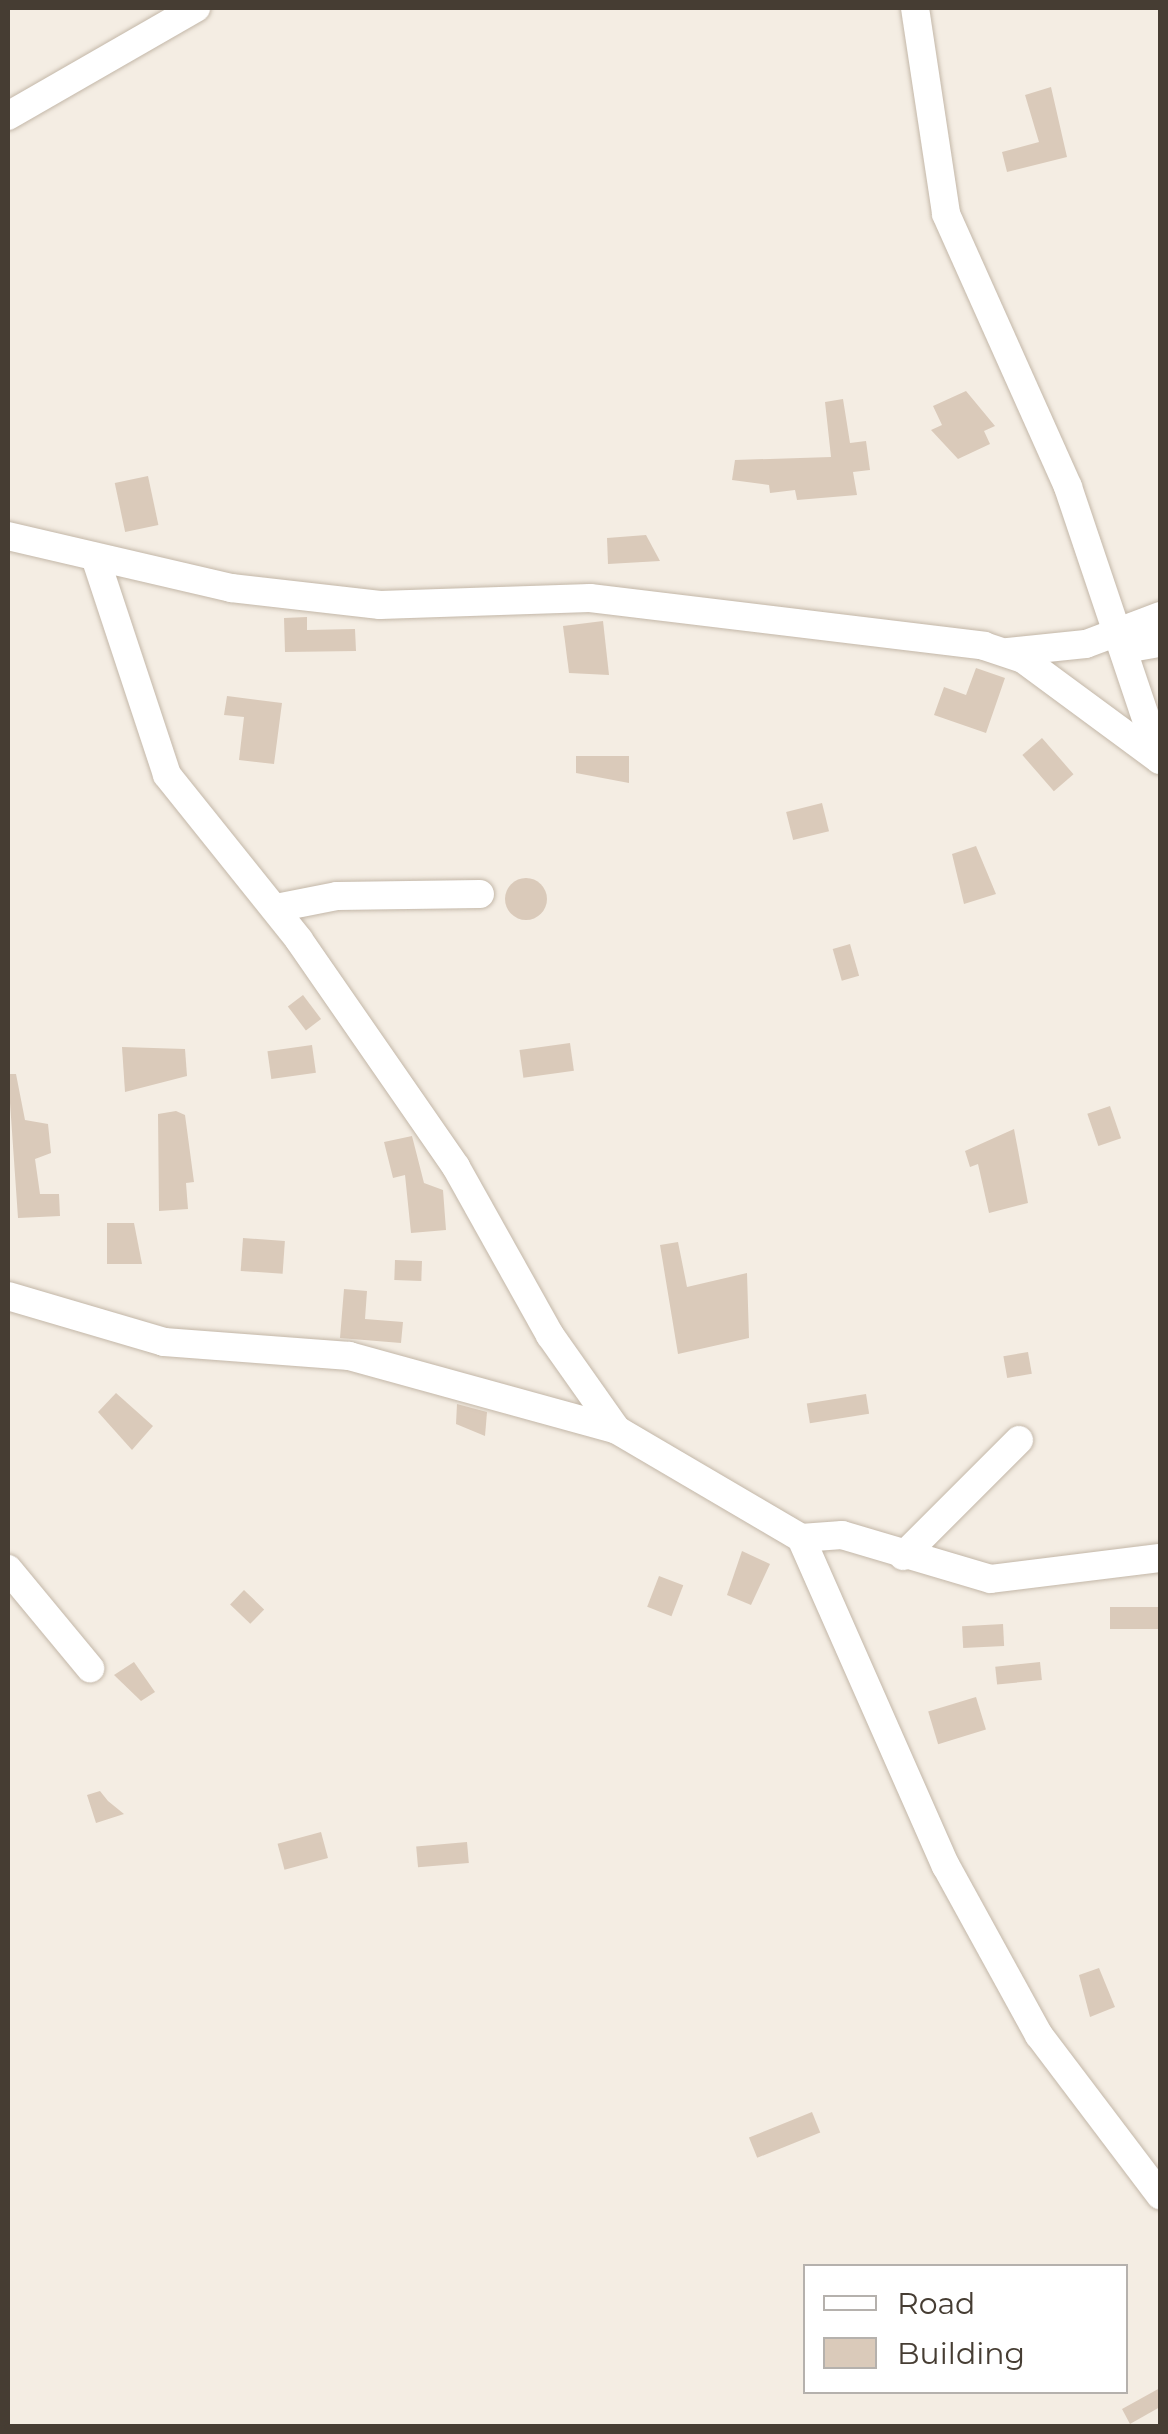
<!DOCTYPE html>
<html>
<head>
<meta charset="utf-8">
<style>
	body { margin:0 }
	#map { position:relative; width:1168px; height:2434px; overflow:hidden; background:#f4ede3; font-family:Montserrat,sans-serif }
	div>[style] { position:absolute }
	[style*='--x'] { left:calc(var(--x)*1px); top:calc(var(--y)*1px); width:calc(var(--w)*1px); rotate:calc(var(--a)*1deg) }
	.building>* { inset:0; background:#dacaba; transform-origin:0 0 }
	.round { border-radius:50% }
	.roads { filter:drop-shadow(0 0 2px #c3b7a8) drop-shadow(0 0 2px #c3b7a8) }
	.minor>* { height:28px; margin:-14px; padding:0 14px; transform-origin:14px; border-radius:14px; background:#fff }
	span { translate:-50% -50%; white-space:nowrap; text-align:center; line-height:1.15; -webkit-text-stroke:9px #fff; paint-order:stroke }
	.frame { position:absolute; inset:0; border:10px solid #463d33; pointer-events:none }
	.legend { position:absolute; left:803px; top:2264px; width:325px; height:130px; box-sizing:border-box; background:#fff; border:2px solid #b5b1ad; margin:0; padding:12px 18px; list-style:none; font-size:30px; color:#463d33 }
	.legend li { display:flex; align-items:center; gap:20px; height:50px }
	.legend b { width:50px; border:2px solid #b5b1ad }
</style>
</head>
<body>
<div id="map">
	<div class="building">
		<div style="clip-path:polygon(1051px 87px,1067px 157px,1007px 172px,1002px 152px,1039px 142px,1025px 95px)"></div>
		<div style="clip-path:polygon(966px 391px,995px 426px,984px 431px,990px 444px,958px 459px,931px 430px,942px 425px,933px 406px)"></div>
		<div style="clip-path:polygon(843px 399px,850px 443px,866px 441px,870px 470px,853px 472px,857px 495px,797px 500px,795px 490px,770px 493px,769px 485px,732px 480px,735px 460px,831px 457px,825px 402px)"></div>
		<div style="left:148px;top:476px;width:50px;height:34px;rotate:78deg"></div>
		<div style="clip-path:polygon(646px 535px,660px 561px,608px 564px,607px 538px)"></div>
		<div style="clip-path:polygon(307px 617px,307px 630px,355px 629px,356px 651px,285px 652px,284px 618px)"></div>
		<div style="clip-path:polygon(603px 621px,609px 675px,569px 673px,563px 626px)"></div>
		<div style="clip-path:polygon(976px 668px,1005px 678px,986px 733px,934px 715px,944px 687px,966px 695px)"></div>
		<div style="clip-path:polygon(227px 696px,282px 703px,274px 764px,239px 760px,244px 717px,224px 715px)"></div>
		<div style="left:1042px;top:738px;width:48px;height:26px;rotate:49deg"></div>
		<div style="clip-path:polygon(576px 756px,629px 756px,629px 783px,576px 773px)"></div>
		<div style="left:822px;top:803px;width:29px;height:37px;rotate:76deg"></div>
		<div style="clip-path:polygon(976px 846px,996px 894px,964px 904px,952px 854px)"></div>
		<div class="round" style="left:505px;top:878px;width:42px;height:42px"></div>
		<div style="left:850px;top:944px;width:33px;height:18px;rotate:74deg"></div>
		<div style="left:303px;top:995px;width:30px;height:19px;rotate:53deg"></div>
		<div style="left:570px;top:1043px;width:28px;height:51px;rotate:82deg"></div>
		<div style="left:312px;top:1045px;width:28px;height:45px;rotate:82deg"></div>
		<div style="clip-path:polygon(122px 1047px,185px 1049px,187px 1076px,125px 1092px)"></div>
		<div style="clip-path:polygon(8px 1074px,16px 1074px,25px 1120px,48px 1124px,51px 1153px,35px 1159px,40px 1194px,59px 1194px,60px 1216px,18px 1218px)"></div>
		<div style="left:1110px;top:1106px;width:34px;height:24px;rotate:71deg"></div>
		<div style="clip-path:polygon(176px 1111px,185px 1115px,194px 1182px,186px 1183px,188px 1209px,159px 1211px,158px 1114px)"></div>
		<div style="clip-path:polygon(1014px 1129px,1028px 1203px,989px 1213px,978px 1164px,970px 1167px,965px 1151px)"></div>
		<div style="clip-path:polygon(412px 1136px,424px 1183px,443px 1190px,446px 1230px,411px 1233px,405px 1175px,393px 1178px,384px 1142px)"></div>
		<div style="clip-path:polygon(107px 1223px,134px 1223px,142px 1264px,107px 1264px)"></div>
		<div style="left:243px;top:1238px;width:42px;height:33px;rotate:4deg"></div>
		<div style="clip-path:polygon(678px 1242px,687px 1287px,747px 1273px,749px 1338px,678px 1354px,660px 1245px)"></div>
		<div style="left:395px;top:1260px;width:27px;height:20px;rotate:2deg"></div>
		<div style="clip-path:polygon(344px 1289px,367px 1291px,365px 1319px,403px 1322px,401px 1343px,340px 1338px)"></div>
		<div style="left:1028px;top:1352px;width:22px;height:25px;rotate:80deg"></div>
		<div style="clip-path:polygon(116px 1393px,153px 1426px,132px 1450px,98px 1412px)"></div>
		<div style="left:866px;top:1394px;width:20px;height:60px;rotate:81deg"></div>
		<div style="clip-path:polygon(457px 1404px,487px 1412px,485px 1436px,456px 1424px)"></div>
		<div style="clip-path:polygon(742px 1551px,770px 1564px,751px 1605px,727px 1595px)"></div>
		<div style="left:659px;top:1576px;width:26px;height:33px;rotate:21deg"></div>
		<div style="left:244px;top:1590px;width:28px;height:20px;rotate:44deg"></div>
		<div style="left:1160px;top:1607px;width:22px;height:50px;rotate:90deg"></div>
		<div style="left:1003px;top:1624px;width:22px;height:41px;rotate:87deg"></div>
		<div style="clip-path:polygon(134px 1662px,155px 1692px,141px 1701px,114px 1675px)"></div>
		<div style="left:1040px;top:1662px;width:18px;height:45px;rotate:84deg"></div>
		<div style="left:976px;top:1697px;width:34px;height:50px;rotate:73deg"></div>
		<div style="clip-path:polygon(100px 1791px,108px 1801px,124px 1814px,96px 1823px,87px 1795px)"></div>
		<div style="left:321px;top:1832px;width:27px;height:45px;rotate:75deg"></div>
		<div style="left:467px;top:1842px;width:21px;height:51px;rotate:85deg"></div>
		<div style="clip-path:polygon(1099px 1968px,1115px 2007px,1090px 2017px,1079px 1975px)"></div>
		<div style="left:812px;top:2112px;width:22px;height:68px;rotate:68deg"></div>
		<div style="clip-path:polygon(1160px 2388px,1160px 2407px,1130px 2424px,1122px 2409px)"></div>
	</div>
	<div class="roads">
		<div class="minor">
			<div style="--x:915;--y:8;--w:208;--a:81.4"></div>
			<div style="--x:946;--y:214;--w:299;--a:65.9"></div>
			<div style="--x:1068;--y:487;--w:288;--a:71.4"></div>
			<div style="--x:8;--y:116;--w:217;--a:-29.9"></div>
			<div style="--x:8;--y:536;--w:229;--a:13.1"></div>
			<div style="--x:231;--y:588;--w:150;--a:6.5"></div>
			<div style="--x:380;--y:605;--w:210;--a:-1.9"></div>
			<div style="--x:590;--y:598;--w:397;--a:6.9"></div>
			<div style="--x:984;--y:646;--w:41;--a:18.4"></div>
			<div style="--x:1023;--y:659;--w:170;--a:36.4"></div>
			<div style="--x:96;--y:560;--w:226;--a:71.7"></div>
			<div style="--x:167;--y:775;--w:211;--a:51.3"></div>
			<div style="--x:299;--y:940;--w:276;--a:55.3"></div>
			<div style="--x:456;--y:1167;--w:193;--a:60.8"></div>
			<div style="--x:550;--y:1335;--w:116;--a:54.8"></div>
			<div style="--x:1125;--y:649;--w:36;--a:-10"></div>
			<div style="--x:1008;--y:652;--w:78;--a:-5.9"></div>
			<div style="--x:1086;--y:644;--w:79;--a:-20.7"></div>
			<div style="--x:276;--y:908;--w:62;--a:-11.1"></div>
			<div style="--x:337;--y:896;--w:143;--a:-0.8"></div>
			<div style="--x:8;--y:1296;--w:163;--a:16.4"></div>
			<div style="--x:164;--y:1342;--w:186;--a:4.3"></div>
			<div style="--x:349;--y:1356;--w:278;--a:15.4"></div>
			<div style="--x:617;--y:1430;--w:213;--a:30.4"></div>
			<div style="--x:801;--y:1538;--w:359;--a:66.2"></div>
			<div style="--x:946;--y:1866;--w:193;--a:61.2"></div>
			<div style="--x:1039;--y:2035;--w:201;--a:52.9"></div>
			<div style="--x:801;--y:1538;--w:41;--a:-4.2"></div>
			<div style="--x:842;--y:1535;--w:155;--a:16.5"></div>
			<div style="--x:991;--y:1579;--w:170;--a:-7.1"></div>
			<div style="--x:903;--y:1556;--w:164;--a:-45"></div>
			<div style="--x:8;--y:1569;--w:129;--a:50.4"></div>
		</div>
	</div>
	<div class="frame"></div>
	<ul class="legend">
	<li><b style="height:12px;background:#fff"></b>Road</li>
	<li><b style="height:28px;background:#dacaba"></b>Building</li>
	</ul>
</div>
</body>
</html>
